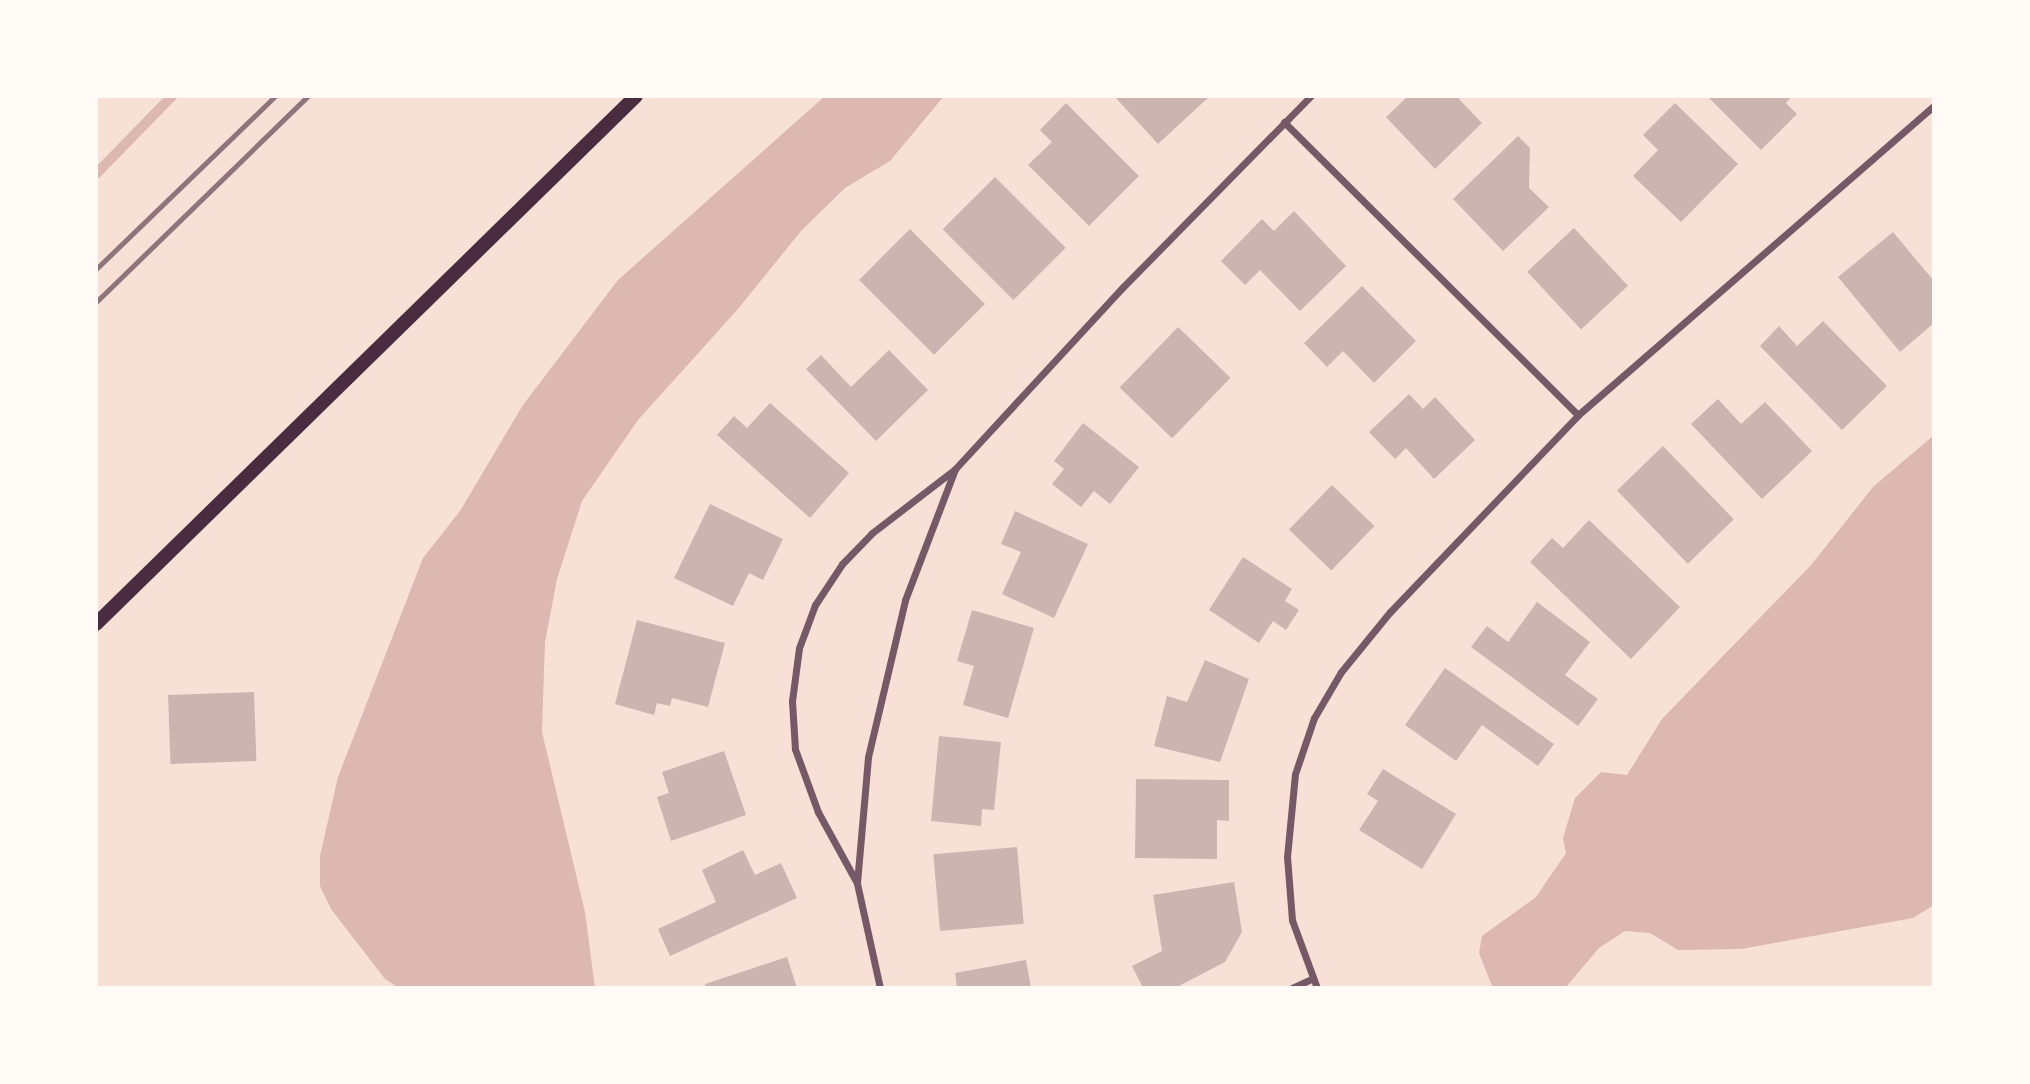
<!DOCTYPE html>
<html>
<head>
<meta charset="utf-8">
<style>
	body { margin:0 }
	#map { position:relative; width:2030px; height:1084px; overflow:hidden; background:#f7e1d7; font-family:"IBM Plex Sans",sans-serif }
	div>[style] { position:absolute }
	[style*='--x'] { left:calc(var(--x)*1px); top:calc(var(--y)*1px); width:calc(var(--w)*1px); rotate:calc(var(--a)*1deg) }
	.water>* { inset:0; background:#dcb8b0 }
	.stream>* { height:10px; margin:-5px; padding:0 5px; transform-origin:5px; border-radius:5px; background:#dcb8b0 }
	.building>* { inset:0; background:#ccb4b1; transform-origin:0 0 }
	.minor>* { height:7px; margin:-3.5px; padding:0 3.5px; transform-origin:3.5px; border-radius:3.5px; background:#755966 }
	.secondary>* { height:14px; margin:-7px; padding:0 7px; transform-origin:7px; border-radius:7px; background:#4a2c40 }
	.rail>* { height:5px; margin:-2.5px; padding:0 2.5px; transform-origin:2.5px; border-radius:2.5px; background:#8f747c }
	span { translate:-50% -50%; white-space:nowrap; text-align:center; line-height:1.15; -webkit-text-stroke:5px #fffaf5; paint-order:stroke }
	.frame { position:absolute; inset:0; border:98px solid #fffaf5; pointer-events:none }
</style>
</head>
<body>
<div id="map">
	<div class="water">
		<div style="clip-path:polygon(825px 96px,944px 96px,890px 161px,845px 188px,801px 231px,738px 309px,638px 420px,582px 501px,557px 579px,545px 642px,542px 732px,585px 912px,595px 988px,399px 988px,385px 979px,331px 909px,320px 886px,320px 856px,338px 777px,423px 558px,460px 511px,523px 405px,618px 280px)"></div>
		<div style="clip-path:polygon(1934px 435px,1934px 905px,1913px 918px,1741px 949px,1678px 950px,1650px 933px,1625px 931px,1599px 948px,1565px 988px,1492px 986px,1479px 953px,1482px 936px,1536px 897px,1566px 853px,1563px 838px,1575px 798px,1601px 772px,1627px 775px,1662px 719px,1812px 564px,1873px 487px)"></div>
	</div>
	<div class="stream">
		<div style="--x:96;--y:174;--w:109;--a:-45.7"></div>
	</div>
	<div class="building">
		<div style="clip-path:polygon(1114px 96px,1210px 96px,1158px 144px)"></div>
		<div style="clip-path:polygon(1408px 96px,1462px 96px,1459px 99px,1482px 123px,1435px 169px,1386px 117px)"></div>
		<div style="clip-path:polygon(1707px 96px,1792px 96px,1786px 103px,1797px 114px,1761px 150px)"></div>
		<div style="clip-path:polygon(1066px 103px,1139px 176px,1089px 226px,1028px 165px,1052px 142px,1040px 130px)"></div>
		<div style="clip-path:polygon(1675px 103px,1738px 164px,1681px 222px,1633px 176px,1658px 150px,1643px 135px)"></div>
		<div style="clip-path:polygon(1518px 136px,1530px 148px,1529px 188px,1549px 207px,1503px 251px,1453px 199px)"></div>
		<div style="left:995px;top:177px;width:100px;height:74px;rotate:45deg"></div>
		<div style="clip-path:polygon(1294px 211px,1346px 266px,1300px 311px,1260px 270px,1245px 285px,1221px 261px,1262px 219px,1274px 231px)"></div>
		<div style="left:1574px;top:228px;width:79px;height:64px;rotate:47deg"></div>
		<div style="left:910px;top:229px;width:106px;height:72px;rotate:45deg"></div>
		<div style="clip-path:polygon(1893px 232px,1934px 281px,1934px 323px,1900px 352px,1838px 277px)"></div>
		<div style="clip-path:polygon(1362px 286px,1416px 341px,1374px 383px,1343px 351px,1327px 367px,1304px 343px)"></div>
		<div style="clip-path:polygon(1823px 321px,1887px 386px,1842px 430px,1760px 346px,1779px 326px,1797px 346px)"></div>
		<div style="left:1178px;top:327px;width:73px;height:84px;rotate:44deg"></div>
		<div style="clip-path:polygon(889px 350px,928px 390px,876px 441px,806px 369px,821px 355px,851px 387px)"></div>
		<div style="clip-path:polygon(1409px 394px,1423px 409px,1435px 397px,1475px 440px,1434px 479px,1406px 448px,1395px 459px,1369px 432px)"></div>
		<div style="clip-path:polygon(1718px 399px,1741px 424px,1765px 402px,1812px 451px,1762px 499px,1691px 424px)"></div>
		<div style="clip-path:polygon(770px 403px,849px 473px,810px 518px,717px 435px,734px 416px,747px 428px)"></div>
		<div style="clip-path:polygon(1083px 423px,1139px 467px,1110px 504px,1094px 491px,1081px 507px,1052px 484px,1064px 469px,1054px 461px)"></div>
		<div style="left:1663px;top:446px;width:102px;height:64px;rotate:46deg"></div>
		<div style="left:1332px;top:485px;width:59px;height:62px;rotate:44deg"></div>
		<div style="clip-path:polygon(710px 504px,783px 539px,763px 580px,749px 573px,733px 606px,674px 578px)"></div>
		<div style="clip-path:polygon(1015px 511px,1088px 544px,1054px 618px,1002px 594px,1021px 552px,1001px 544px)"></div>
		<div style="clip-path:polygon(1589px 520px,1680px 607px,1631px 659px,1530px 562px,1552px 538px,1563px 548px)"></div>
		<div style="clip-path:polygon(1243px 557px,1292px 589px,1285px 601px,1299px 610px,1286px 630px,1273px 621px,1259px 643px,1209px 610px)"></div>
		<div style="clip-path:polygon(1537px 602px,1590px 642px,1565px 675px,1598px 699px,1578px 726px,1471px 647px,1487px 626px,1508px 642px)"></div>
		<div style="clip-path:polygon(972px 610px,1034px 628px,1008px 718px,963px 705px,974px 666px,957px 661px)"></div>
		<div style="clip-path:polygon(637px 620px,725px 643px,708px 707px,672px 698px,670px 706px,657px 703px,654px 715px,615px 704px)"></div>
		<div style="clip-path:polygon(1205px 660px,1249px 679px,1220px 762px,1154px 746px,1167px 696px,1187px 702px)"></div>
		<div style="clip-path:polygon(1445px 668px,1554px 744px,1538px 766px,1482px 725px,1456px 761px,1405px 725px)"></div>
		<div style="left:254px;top:692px;width:69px;height:86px;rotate:88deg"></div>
		<div style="clip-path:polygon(939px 736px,1001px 742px,994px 810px,982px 809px,981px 826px,931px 821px)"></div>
		<div style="clip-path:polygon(724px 751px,746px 815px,671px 841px,657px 797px,669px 793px,662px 772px)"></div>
		<div style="clip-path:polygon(1383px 769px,1456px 814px,1422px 869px,1359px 830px,1378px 801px,1367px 794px)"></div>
		<div style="clip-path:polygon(1136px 779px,1229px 780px,1229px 821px,1217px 820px,1217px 859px,1135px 858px)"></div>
		<div style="left:1017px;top:847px;width:77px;height:84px;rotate:85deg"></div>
		<div style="clip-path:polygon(743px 850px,755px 875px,781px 863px,797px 898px,670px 956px,658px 929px,716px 902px,702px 870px)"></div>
		<div style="clip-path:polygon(1234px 882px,1242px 932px,1225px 962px,1175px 988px,1143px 988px,1132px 966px,1162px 951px,1153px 895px)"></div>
		<div style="clip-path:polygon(787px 957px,797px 988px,706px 988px,705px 984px)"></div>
		<div style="clip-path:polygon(1026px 960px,1031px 988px,957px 988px,955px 973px)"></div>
	</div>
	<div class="minor">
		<div style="--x:1284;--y:122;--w:415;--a:44.9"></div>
		<div style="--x:857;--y:883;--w:81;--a:-118.8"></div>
		<div style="--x:818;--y:812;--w:67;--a:-110.1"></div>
		<div style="--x:795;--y:749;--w:48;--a:-93.6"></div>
		<div style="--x:792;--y:701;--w:53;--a:-82.5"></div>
		<div style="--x:799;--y:648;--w:46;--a:-69.6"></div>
		<div style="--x:815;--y:605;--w:49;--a:-56.6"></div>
		<div style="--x:842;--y:564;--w:43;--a:-45.9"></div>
		<div style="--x:872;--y:533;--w:105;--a:-37.6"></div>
		<div style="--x:955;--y:469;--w:246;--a:-47.3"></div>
		<div style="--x:1122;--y:288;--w:269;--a:-45.5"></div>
		<div style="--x:880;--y:988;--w:107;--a:-102.4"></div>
		<div style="--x:857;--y:883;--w:126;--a:-85"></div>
		<div style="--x:868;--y:757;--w:161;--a:-76.7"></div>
		<div style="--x:905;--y:600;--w:140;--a:-69.1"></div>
		<div style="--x:1292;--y:988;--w:21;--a:-25"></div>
		<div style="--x:1317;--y:988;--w:72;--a:-110.2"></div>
		<div style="--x:1292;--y:920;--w:63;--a:-94.5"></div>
		<div style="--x:1287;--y:857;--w:83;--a:-84.5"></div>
		<div style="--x:1295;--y:774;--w:59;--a:-71.3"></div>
		<div style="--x:1314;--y:718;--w:53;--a:-59.6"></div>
		<div style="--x:1341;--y:672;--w:77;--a:-50.8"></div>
		<div style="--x:1390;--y:612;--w:272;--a:-46.3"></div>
		<div style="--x:1578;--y:415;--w:472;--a:-41"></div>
	</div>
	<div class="secondary">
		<div style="--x:96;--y:624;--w:755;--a:-44.36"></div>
	</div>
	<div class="rail">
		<div style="--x:96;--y:269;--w:249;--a:-44"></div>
		<div style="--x:96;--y:302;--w:296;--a:-44.2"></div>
	</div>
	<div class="frame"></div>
</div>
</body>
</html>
